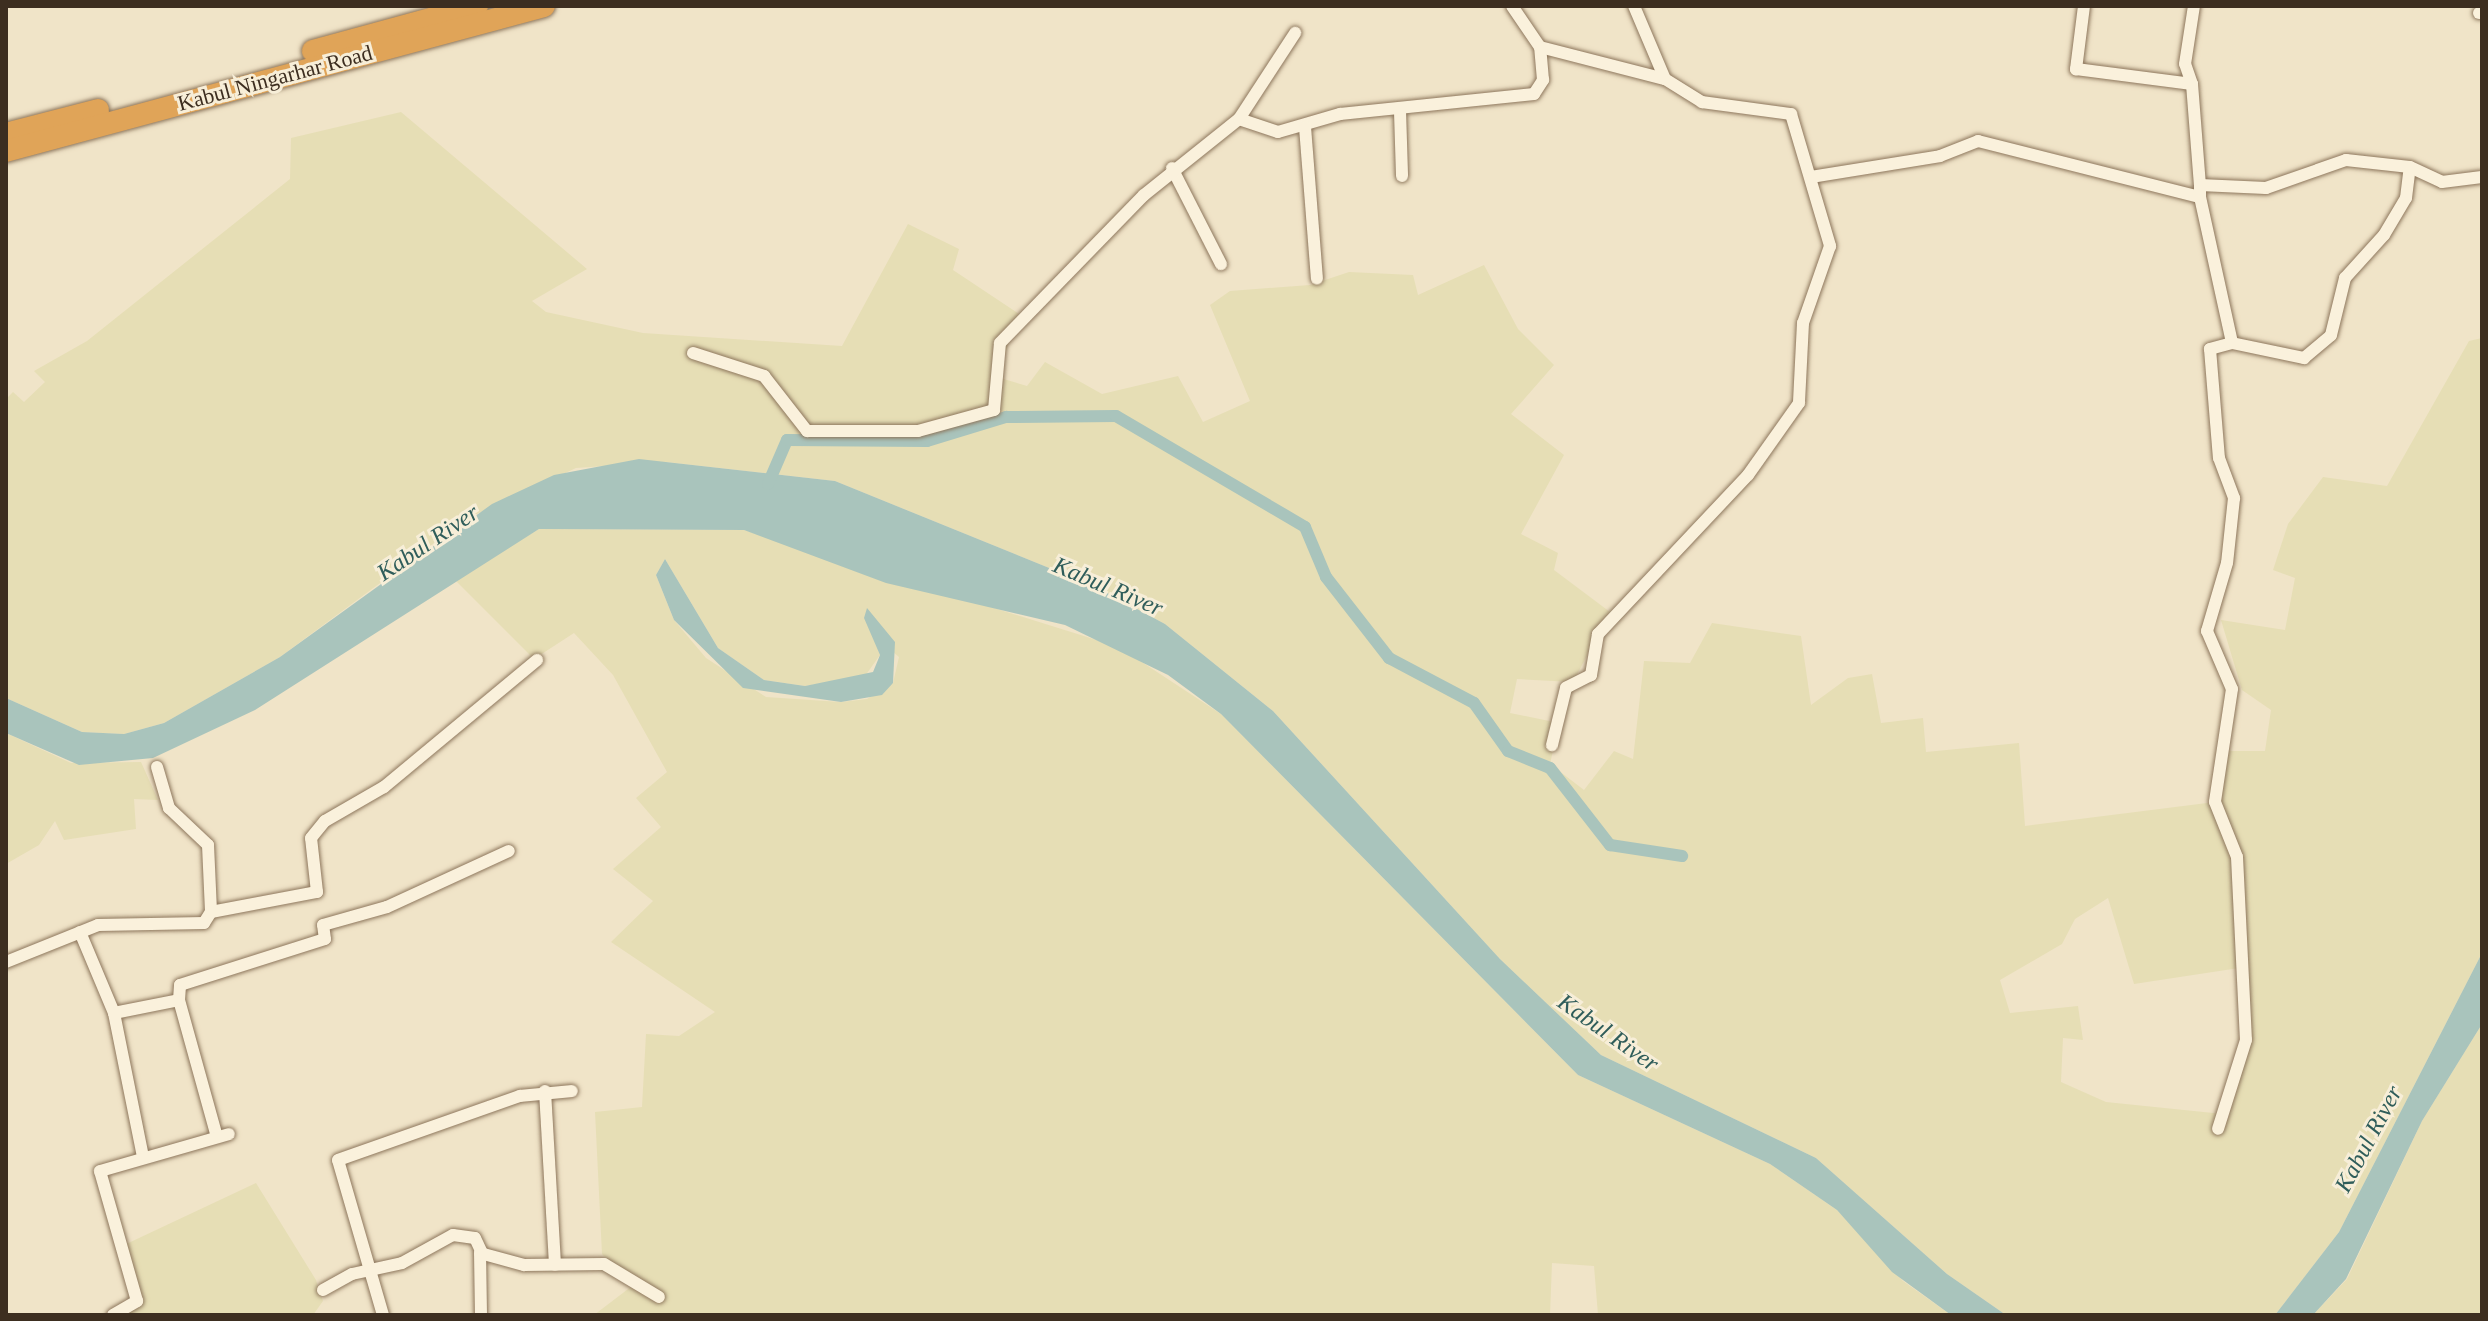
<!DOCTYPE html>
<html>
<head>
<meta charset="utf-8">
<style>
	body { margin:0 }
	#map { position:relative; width:2488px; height:1321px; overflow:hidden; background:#f0e4c8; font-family:"Times New Roman",serif }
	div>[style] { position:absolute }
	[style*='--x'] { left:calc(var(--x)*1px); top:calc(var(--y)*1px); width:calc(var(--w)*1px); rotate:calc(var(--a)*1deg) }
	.farmland>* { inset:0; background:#e6deb5 }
	.water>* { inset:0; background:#a9c4bc }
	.canal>* { height:12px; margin:-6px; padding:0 6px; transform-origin:6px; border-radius:6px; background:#a9c4bc }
	.roads { filter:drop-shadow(0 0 2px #8d765c) drop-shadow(0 0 2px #8d765c) }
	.street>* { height:12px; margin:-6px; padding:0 6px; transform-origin:6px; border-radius:6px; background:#faf1dc }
	.highway>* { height:22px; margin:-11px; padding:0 11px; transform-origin:11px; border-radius:11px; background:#e0a458 }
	span { translate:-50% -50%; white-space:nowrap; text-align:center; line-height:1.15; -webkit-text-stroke:6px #f7eed8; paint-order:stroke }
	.street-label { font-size:22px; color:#3d2e20 }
	.water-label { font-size:24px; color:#2f5d5a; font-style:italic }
	.frame { position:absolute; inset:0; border:8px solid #3d2e20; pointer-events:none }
</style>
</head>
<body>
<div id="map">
	<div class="farmland">
		<div style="clip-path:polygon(evenodd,401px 112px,587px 269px,532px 301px,546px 312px,643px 333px,842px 346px,908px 224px,959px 249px,953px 270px,1019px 314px,997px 377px,1027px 386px,1045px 362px,1102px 394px,1178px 376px,1203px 422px,1250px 401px,1210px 305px,1230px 291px,1310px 285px,1349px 272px,1413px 275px,1418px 295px,1484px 265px,1518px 329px,1554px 365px,1511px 414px,1564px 455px,1521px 534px,1558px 553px,1554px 570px,1610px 612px,1573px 682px,1517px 679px,1510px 713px,1559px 723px,1550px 764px,1584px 790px,1614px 751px,1633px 759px,1644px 661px,1690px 663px,1712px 623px,1801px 636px,1811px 705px,1848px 678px,1872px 674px,1881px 723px,1923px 718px,1926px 752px,2019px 743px,2025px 826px,2215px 802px,2224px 751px,2265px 751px,2271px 710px,2242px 690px,2221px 620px,2285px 630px,2295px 578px,2273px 570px,2288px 524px,2323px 477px,2387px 486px,2469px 341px,2482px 338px,2482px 953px,2339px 1232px,2275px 1315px,2006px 1315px,1947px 1274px,1816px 1158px,1601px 1055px,1500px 959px,1273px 711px,1165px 624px,1096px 587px,835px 481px,666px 462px,576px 468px,468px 518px,280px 657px,164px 723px,124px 734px,82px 732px,6px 698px,6px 399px,13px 392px,24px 402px,45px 382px,34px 371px,87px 341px,290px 179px,291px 138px,401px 112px,2108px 898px,2134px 984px,2239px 968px,2243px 1061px,2223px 1114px,2106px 1102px,2061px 1082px,2063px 1038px,2083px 1040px,2078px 1006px,2010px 1013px,2000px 980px,2062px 944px,2075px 919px,2108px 898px)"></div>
		<div style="clip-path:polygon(evenodd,539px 529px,744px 530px,1119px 647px,1221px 714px,1578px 1075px,1770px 1164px,1837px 1210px,1903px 1281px,1951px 1315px,1598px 1315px,1594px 1266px,1552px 1263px,1550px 1315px,594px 1315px,632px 1286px,602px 1254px,595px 1112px,642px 1107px,646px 1034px,679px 1036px,715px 1012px,611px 942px,653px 901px,613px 869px,661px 827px,636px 798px,667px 772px,613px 675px,574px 633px,534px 659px,455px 580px,539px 529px,665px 559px,718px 648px,764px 680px,805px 686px,865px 676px,880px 655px,873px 635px,899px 657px,893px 683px,867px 699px,841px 702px,766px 697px,706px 658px,674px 620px,656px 575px,665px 559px)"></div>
		<div style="clip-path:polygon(6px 733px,71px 763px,141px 762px,158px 800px,134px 799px,136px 829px,64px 840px,55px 821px,39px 845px,6px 864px)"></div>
		<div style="clip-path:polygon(2482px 1024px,2482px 1315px,2313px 1315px,2347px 1279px,2422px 1121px)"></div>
		<div style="clip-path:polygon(256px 1183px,316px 1280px,323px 1301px,313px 1315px,113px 1315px,137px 1301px,122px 1246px)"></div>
	</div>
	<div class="water">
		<div style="clip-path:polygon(639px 459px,835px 481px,1096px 587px,1165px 624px,1273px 711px,1500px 959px,1601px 1055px,1816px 1158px,1947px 1274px,2006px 1315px,1951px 1315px,1892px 1272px,1837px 1210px,1770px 1164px,1578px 1075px,1221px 714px,1168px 675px,1065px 625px,886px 583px,744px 530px,539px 529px,255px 710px,153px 758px,79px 765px,6px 733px,6px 698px,82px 732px,124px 734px,164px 723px,280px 657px,492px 504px,554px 475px)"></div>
		<div style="clip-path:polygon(665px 559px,718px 648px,764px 680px,805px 686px,873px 672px,880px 655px,864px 618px,867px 608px,895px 642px,893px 683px,882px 695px,841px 702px,743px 688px,674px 620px,656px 575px)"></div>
		<div style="clip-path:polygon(2482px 953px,2482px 1024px,2422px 1121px,2346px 1279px,2313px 1315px,2275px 1315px,2339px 1232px)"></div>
	</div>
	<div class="canal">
		<div style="--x:768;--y:484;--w:48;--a:-66.6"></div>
		<div style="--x:787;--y:440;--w:140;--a:0.4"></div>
		<div style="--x:927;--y:441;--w:83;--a:-16.9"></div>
		<div style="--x:1006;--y:417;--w:110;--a:-0.5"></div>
		<div style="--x:1116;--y:416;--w:219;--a:30.4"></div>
		<div style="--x:1305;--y:527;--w:54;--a:67.2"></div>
		<div style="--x:1326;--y:577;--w:103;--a:52.1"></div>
		<div style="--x:1389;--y:658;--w:96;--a:27.9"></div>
		<div style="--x:1474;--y:703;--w:59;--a:54.7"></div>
		<div style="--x:1508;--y:751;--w:45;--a:22"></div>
		<div style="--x:1550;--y:768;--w:98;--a:52.1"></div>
		<div style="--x:1610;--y:845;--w:73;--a:8.7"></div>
	</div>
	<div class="roads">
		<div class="street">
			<div style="--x:1512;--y:6;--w:50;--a:55.7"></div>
			<div style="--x:1540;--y:47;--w:129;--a:14.4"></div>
			<div style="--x:1665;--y:79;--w:44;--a:31.9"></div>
			<div style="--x:1702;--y:102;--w:90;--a:7.7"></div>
			<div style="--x:1791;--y:114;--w:138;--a:73.5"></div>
			<div style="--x:1830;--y:246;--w:82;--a:109.3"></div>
			<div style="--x:1803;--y:323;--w:80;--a:92.9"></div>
			<div style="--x:1799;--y:403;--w:88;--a:125.3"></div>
			<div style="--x:1748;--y:475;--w:219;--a:133.3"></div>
			<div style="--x:1598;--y:634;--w:42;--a:99.7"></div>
			<div style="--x:1591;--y:675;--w:28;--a:153"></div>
			<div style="--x:1566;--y:688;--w:59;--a:103.8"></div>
			<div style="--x:1634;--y:6;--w:79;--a:67"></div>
			<div style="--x:2084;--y:6;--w:64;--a:97.2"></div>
			<div style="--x:2076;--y:69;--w:117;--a:7.4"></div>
			<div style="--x:2192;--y:84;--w:101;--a:85.5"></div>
			<div style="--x:2479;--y:13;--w:3;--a:0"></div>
			<div style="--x:2192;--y:84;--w:21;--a:-109"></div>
			<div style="--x:2185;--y:64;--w:59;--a:-81.2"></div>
			<div style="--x:1400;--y:111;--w:65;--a:88.2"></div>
			<div style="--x:1239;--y:119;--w:41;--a:18.4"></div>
			<div style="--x:1278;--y:132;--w:65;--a:-16.2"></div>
			<div style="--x:1340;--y:114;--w:195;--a:-5.9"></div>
			<div style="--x:1534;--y:94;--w:17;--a:-57"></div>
			<div style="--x:1543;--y:80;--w:33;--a:-95"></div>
			<div style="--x:1305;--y:127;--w:152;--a:85.5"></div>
			<div style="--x:1172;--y:168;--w:108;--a:63"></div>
			<div style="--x:1811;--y:177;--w:131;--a:-9.2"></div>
			<div style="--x:1940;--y:156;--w:41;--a:-21.5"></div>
			<div style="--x:1978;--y:141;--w:229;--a:14.2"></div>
			<div style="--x:2200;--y:197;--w:12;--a:-90"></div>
			<div style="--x:2200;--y:185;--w:66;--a:2.6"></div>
			<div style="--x:2266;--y:188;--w:85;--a:-19.3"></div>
			<div style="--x:2346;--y:160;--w:64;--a:6.2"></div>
			<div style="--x:2410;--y:167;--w:35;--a:25"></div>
			<div style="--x:2442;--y:182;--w:40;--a:-7.1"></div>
			<div style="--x:2200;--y:197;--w:149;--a:77.6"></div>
			<div style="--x:2232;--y:343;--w:23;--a:165"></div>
			<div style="--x:2210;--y:349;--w:109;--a:85.3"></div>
			<div style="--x:2219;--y:458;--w:43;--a:69.4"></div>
			<div style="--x:2234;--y:498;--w:65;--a:96.1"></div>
			<div style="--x:2227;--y:563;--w:71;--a:106.4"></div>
			<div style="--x:2207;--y:631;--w:63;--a:66.7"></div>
			<div style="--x:2232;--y:689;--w:114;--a:98.6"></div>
			<div style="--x:2215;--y:802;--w:59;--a:68.2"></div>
			<div style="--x:2237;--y:857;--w:183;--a:87.2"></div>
			<div style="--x:2246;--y:1040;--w:93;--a:107.5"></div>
			<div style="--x:2232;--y:343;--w:74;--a:11.8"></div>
			<div style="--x:2304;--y:358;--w:35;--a:-40"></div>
			<div style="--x:2331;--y:335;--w:59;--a:-76.2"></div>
			<div style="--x:2345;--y:278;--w:58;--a:-47.8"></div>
			<div style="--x:2384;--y:235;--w:43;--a:-59.3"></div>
			<div style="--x:2406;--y:198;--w:31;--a:-83"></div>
			<div style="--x:693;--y:353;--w:75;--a:17.9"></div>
			<div style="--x:764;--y:376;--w:70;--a:52"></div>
			<div style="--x:807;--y:431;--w:111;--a:0"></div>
			<div style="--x:918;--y:431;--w:79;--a:-15.4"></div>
			<div style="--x:994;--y:410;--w:67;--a:-84.9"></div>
			<div style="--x:1000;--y:343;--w:206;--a:-45.8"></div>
			<div style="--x:1144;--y:195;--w:122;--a:-38.7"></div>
			<div style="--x:1239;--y:119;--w:103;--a:-56.9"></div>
			<div style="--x:157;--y:767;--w:43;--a:73.7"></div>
			<div style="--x:169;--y:808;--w:54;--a:43.5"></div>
			<div style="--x:208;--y:845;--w:67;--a:87.4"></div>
			<div style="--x:80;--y:932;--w:88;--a:67.2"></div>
			<div style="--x:114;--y:1013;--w:66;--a:-11.3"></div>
			<div style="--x:179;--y:1000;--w:15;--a:-86"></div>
			<div style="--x:180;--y:985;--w:152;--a:-17.6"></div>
			<div style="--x:325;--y:939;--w:14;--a:-98"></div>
			<div style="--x:323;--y:925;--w:66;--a:-15.7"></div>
			<div style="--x:387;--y:907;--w:134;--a:-24.7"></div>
			<div style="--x:6;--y:962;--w:99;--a:-21.9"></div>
			<div style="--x:98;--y:925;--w:106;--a:-1.1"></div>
			<div style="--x:204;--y:923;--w:13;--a:-58"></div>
			<div style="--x:211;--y:912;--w:108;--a:-10.7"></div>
			<div style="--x:317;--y:892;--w:54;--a:-96.3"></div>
			<div style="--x:311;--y:838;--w:22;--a:-51"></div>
			<div style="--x:325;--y:821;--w:68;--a:-30"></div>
			<div style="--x:384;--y:787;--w:199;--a:-39.7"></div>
			<div style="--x:179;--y:1000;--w:142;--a:74.5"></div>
			<div style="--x:114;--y:1013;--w:147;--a:78.6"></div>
			<div style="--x:545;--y:1091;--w:174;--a:86.7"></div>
			<div style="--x:323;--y:1290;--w:33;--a:-29"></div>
			<div style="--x:352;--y:1274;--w:51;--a:-12.4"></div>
			<div style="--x:402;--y:1263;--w:58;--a:-28.8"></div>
			<div style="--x:453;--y:1235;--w:22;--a:8"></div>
			<div style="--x:475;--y:1238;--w:17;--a:65"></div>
			<div style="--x:113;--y:1315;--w:28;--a:-30"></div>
			<div style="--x:137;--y:1301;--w:135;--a:-105.9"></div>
			<div style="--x:100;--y:1171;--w:134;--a:-16"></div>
			<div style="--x:383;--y:1315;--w:161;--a:-106.2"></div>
			<div style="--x:338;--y:1160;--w:193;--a:-19.4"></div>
			<div style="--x:520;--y:1096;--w:52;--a:-5.5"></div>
			<div style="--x:481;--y:1315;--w:62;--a:-90.9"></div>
			<div style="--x:480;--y:1253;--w:46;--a:15.3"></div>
			<div style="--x:524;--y:1265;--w:80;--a:-0.7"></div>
			<div style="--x:604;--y:1264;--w:64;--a:31"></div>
		</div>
		<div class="highway">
			<div style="--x:313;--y:51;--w:170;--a:-15.3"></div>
			<div style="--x:6;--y:134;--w:95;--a:-14.6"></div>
			<div style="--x:6;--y:151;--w:557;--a:-15.08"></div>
		</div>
	</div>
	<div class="street-label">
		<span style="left:275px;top:78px;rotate:-15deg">Kabul Ningarhar Road</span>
	</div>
	<div class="water-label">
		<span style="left:428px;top:543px;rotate:-34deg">Kabul River</span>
		<span style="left:1108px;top:587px;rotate:23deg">Kabul River</span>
		<span style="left:1608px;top:1033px;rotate:35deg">Kabul River</span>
		<span style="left:2369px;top:1139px;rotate:-62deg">Kabul River</span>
	</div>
	<div class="frame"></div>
</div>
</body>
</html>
